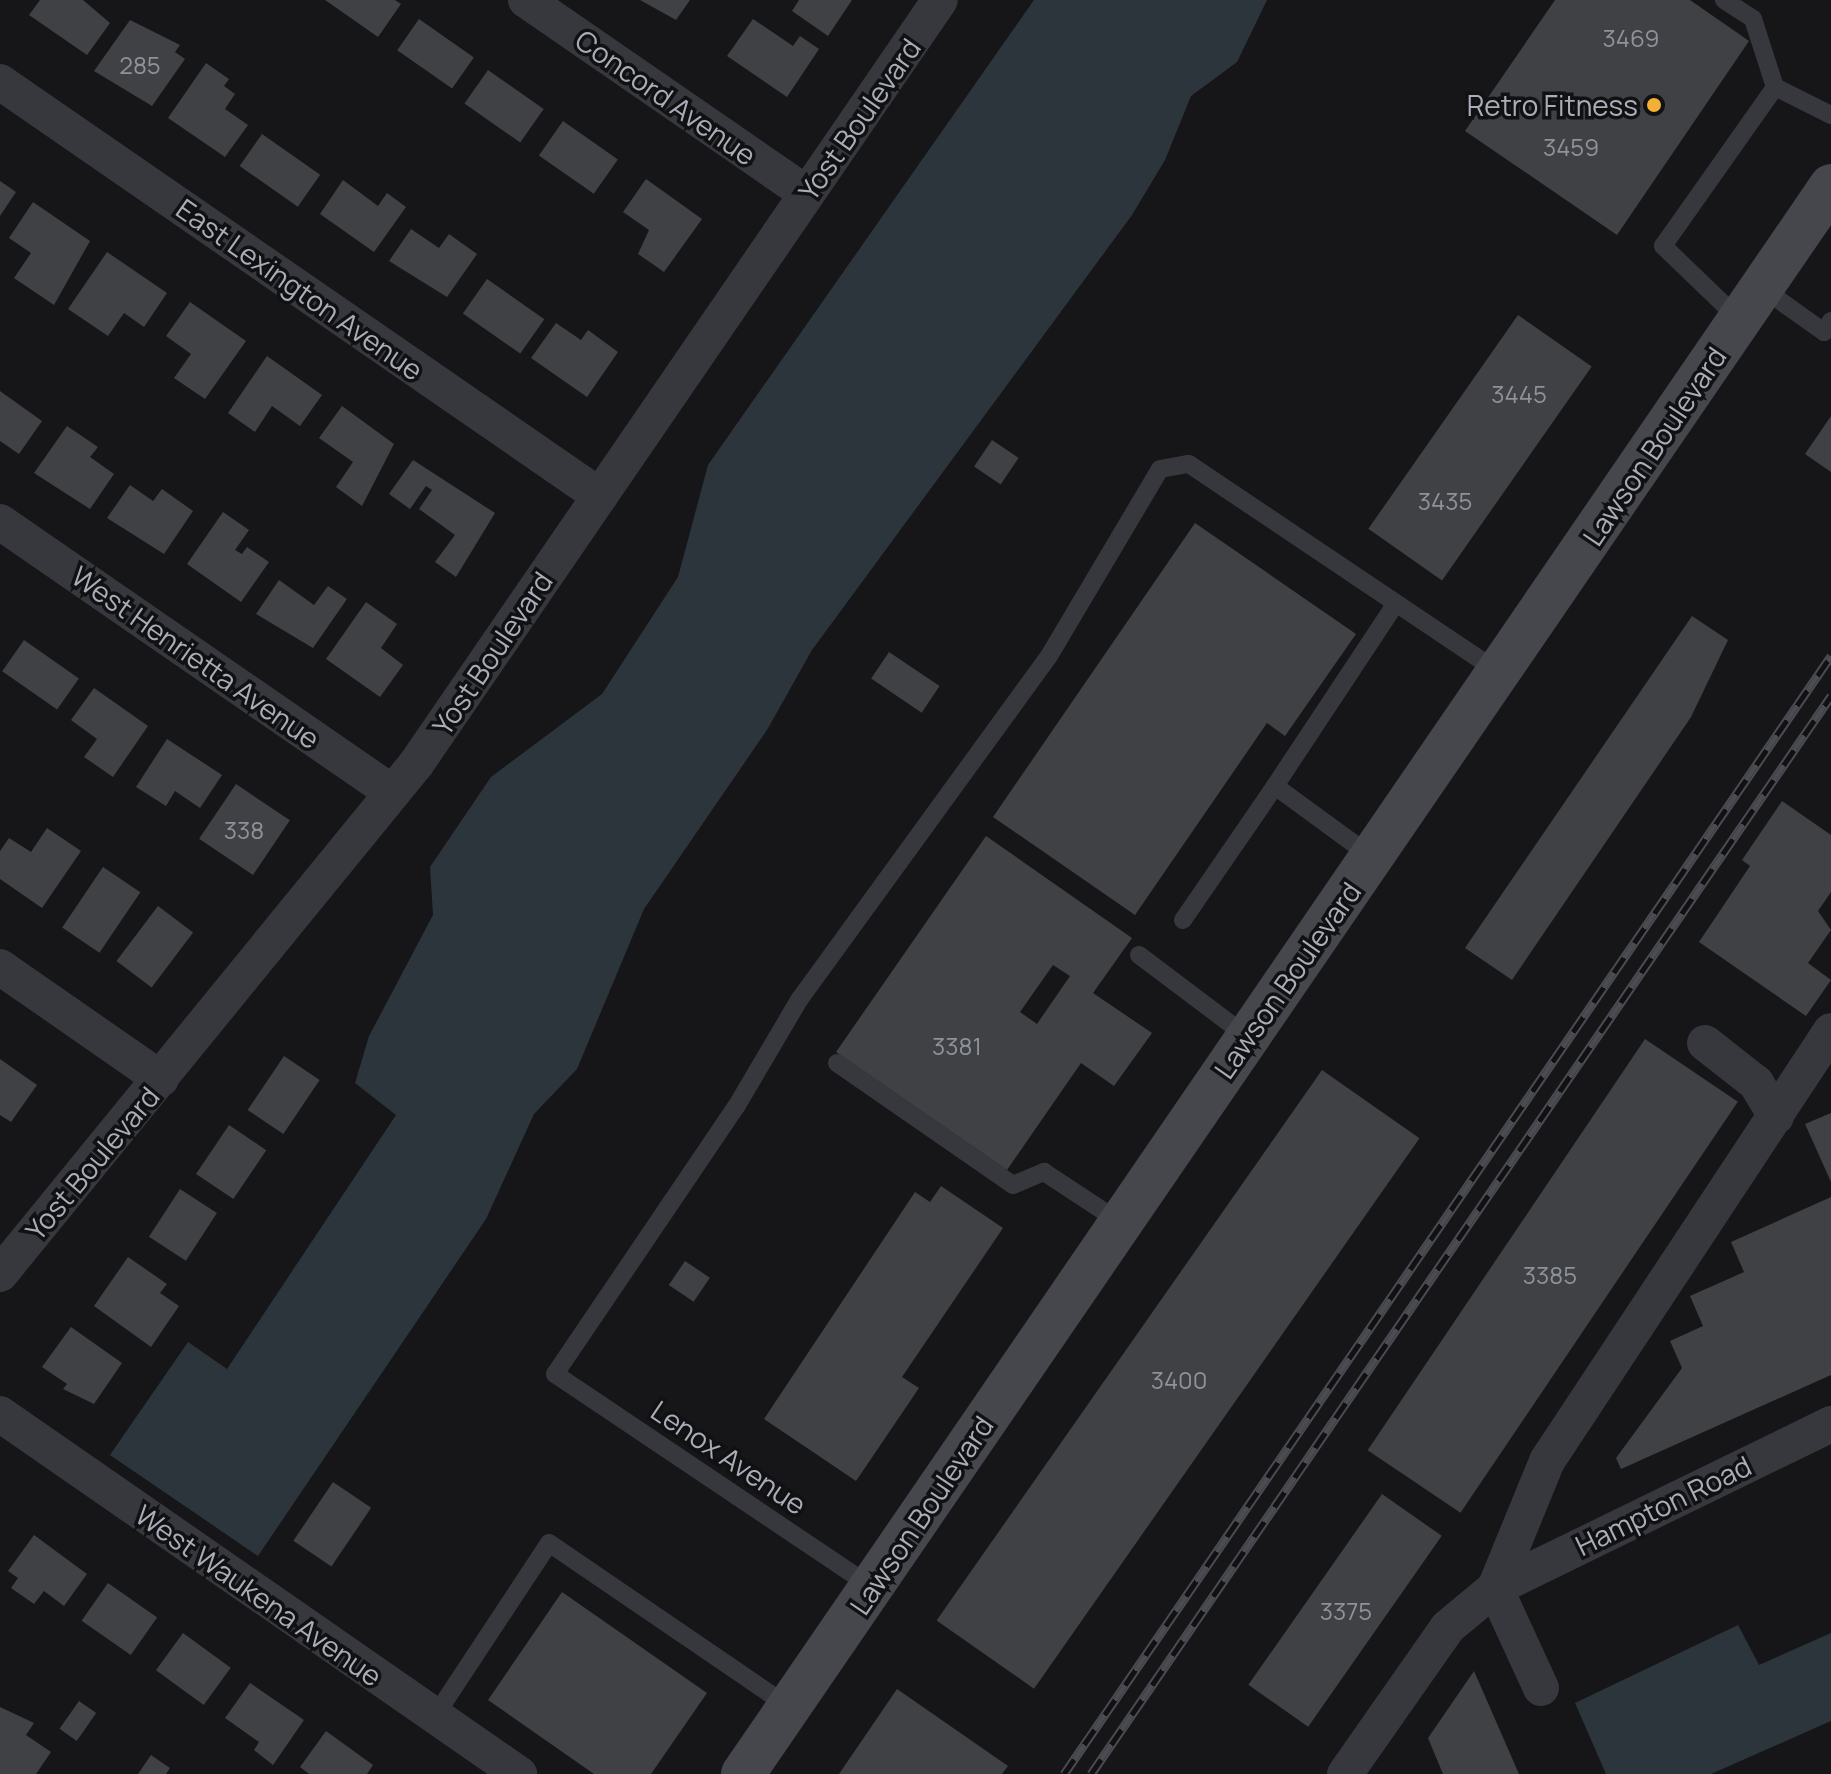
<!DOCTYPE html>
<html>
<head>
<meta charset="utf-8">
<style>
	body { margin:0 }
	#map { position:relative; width:1831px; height:1774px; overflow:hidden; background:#161618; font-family:Manrope,sans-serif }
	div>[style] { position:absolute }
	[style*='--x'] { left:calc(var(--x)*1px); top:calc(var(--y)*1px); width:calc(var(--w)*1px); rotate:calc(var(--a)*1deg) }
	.water>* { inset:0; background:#2c353c }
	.building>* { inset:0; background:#404145; transform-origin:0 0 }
	.service>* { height:18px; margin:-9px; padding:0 9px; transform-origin:9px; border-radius:9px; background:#37383d }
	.minor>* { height:36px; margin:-18px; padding:0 18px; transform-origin:18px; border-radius:18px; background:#37383d }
	.secondary>* { height:44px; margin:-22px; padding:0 22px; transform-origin:22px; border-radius:22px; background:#45474d }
	.rail>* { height:9px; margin-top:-4.5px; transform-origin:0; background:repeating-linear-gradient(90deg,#111113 0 18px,#4a4c52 0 36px); box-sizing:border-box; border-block:2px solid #4a4c52 }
	.dots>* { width:22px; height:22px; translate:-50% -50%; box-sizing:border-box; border:4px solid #111113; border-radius:50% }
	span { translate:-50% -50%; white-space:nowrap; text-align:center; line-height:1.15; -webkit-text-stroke:7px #111113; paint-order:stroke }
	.number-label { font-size:24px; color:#8e929b }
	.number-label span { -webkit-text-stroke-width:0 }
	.street-label { font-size:28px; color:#a8adb8 }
	.poi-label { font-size:28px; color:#a8adb8 }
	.right { translate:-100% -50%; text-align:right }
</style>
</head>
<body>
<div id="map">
	<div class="water">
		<div style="clip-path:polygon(1034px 0,1267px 0,1237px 62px,1191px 96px,1165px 160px,1132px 215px,812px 650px,767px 730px,644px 909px,577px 1069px,534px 1114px,486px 1219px,258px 1556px,110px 1455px,188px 1342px,227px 1369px,396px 1115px,355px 1083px,369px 1036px,433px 915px,430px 867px,491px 777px,602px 694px,678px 577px,708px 465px)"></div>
		<div style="clip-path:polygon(1738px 1625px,1759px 1665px,1831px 1633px,1831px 1721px,1711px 1774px,1606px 1774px,1575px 1703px)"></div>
	</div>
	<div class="building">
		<div style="clip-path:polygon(40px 0,83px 0,110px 23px,87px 55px,29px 15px)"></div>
		<div style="clip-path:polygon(325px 0,395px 0,401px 4px,378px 37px)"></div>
		<div style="clip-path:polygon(640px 0,690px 0,676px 20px)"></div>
		<div style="clip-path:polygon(799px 0,852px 0,828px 36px,792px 11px)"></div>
		<div style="clip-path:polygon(1555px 0,1690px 0,1749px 41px,1617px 235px,1465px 131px)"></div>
		<div style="left:419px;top:19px;width:67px;height:38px;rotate:35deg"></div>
		<div style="clip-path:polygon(753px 19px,793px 46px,800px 36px,819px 49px,787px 97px,727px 56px)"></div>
		<div style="clip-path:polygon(130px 20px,180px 45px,175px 52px,185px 59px,152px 106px,94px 71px)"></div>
		<div style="clip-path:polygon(206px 63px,229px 79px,224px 86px,235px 94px,225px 109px,248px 125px,225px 157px,168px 118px)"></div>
		<div style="left:488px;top:70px;width:68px;height:41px;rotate:35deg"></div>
		<div style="left:563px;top:121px;width:67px;height:42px;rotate:35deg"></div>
		<div style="left:262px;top:134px;width:71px;height:39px;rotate:35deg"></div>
		<div style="clip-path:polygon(646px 179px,702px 219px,664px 272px,638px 254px,649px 230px,623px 212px)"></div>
		<div style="clip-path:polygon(343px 180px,378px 206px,387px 193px,406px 207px,374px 252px,320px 214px)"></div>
		<div style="clip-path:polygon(0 181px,16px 192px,0 216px)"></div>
		<div style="clip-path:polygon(33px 202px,90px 241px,54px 305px,14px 278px,31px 253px,9px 238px)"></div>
		<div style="clip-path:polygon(411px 229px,439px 248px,449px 234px,477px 254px,447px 297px,389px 261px)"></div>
		<div style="clip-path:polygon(107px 252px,167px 293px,144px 327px,124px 313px,108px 336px,68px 309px)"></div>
		<div style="left:487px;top:279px;width:70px;height:42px;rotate:35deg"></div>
		<div style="clip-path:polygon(190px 302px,246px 341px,205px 399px,174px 378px,191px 354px,166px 336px)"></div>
		<div style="left:1518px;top:315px;width:90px;height:261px;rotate:35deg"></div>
		<div style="clip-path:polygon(556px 323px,581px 340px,588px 330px,618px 352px,587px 397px,531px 358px)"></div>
		<div style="clip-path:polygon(267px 356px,322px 395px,300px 426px,272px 406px,255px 432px,228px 413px)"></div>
		<div style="clip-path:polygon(0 391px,42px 421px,19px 454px,0 441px)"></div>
		<div style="clip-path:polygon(342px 406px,394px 444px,362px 506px,336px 487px,353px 462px,319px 438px)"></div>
		<div style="clip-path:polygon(1831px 416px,1831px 472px,1805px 454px)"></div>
		<div style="clip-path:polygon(67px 426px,98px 447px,90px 457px,114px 474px,90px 509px,34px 473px)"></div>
		<div style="left:992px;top:440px;width:32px;height:32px;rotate:34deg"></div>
		<div style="clip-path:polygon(413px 460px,495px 513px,456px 577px,435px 562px,455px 535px,419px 509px,432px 490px,426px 486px,410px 509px,389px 494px)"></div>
		<div style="clip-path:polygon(130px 485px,153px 501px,162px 489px,193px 511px,164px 554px,107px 518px)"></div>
		<div style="clip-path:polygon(223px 512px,249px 530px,235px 550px,242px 554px,247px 547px,269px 562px,241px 602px,187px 564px)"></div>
		<div style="clip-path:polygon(1195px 523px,1356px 634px,1285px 736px,1267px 723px,1135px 915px,993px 817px)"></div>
		<div style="clip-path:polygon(279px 580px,314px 605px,328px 586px,347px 599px,313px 648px,256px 614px)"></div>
		<div style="clip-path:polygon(366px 602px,397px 624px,381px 648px,403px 665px,380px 697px,326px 659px)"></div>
		<div style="clip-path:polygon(1692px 616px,1728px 640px,1691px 717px,1512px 980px,1465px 948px)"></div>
		<div style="left:24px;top:640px;width:67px;height:38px;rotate:35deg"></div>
		<div style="left:889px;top:652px;width:61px;height:32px;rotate:34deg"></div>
		<div style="clip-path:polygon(94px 688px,148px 726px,113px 777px,84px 757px,97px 739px,71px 720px)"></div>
		<div style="clip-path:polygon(167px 739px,222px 775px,200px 808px,175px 791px,166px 806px,136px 787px)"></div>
		<div style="left:236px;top:784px;width:65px;height:66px;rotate:34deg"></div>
		<div style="clip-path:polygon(1782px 801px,1831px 835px,1831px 892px,1818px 911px,1831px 930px,1808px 963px,1831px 980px,1806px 1016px,1699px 942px,1750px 866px,1742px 860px)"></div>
		<div style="clip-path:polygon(47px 828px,81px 851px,42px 908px,0 879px,0 851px,9px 838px,31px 852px)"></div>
		<div style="clip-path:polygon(evenodd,986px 836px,1132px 938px,1093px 993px,1152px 1033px,1114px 1086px,1081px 1063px,1007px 1170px,836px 1052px,986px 836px,1053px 965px,1070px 976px,1037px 1024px,1020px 1012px,1053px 965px)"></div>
		<div style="left:103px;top:867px;width:45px;height:73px;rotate:34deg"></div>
		<div style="left:158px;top:906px;width:44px;height:69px;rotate:37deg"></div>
		<div style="left:1645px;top:1039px;width:112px;height:496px;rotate:34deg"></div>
		<div style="left:284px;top:1056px;width:43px;height:65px;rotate:34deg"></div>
		<div style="clip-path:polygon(0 1059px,37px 1085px,11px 1122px,0 1115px)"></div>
		<div style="left:1322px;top:1070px;width:119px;height:672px;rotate:35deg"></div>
		<div style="clip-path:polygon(1831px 1113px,1831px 1182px,1805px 1124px)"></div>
		<div style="left:229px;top:1125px;width:45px;height:59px;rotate:34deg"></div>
		<div style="clip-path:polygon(941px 1186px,1003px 1228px,902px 1377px,919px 1388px,856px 1481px,764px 1419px,915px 1192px,930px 1202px)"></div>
		<div style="left:180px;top:1189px;width:44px;height:57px;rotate:33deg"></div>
		<div style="clip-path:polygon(1831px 1197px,1831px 1375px,1621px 1469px,1616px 1458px,1682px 1368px,1670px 1341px,1703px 1326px,1690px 1296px,1744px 1272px,1731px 1242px)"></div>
		<div style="clip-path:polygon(128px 1257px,167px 1284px,160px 1293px,179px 1306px,151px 1347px,94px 1306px)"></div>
		<div style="left:685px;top:1261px;width:30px;height:29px;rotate:34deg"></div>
		<div style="clip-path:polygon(71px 1327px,122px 1363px,94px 1404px,63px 1389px,67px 1384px,42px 1367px)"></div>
		<div style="left:333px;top:1482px;width:46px;height:71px;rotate:34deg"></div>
		<div style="left:1382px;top:1494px;width:73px;height:233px;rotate:35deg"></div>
		<div style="clip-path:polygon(34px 1535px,87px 1574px,64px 1606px,44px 1591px,34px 1604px,11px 1588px,18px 1578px,8px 1571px)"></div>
		<div style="left:108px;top:1583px;width:60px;height:46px;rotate:35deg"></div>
		<div style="clip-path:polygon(562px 1592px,707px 1693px,651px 1774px,594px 1774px,488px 1700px)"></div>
		<div style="left:183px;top:1633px;width:59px;height:46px;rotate:36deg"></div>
		<div style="clip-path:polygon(1474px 1671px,1519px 1774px,1443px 1774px,1428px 1738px)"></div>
		<div style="clip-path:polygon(250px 1683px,304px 1720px,273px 1765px,254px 1750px,259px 1742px,225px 1718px)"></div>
		<div style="clip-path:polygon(897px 1689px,1008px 1766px,1002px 1774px,839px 1774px)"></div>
		<div style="left:79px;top:1701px;width:21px;height:34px;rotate:35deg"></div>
		<div style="clip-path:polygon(0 1707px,34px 1723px,26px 1735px,51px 1752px,36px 1774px,0 1774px)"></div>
		<div style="clip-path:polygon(326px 1731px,373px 1765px,367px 1774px,309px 1774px,300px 1767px)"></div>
		<div style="clip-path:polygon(151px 1755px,170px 1768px,166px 1774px,138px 1774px)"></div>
	</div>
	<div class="service">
		<div style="--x:1724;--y:0;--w:35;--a:33"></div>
		<div style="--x:1753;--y:19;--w:71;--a:72.1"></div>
		<div style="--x:1762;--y:288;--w:76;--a:35.4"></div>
		<div style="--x:1824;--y:332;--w:13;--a:-58"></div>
		<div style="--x:1740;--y:320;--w:107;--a:-136.1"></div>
		<div style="--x:1663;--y:246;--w:194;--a:-54.8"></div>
		<div style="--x:1775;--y:87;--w:63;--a:26.6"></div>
		<div style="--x:1275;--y:786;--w:219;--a:-56.5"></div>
		<div style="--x:1183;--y:920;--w:163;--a:-55.5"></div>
		<div style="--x:1275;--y:786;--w:120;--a:36.2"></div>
		<div style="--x:1139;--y:955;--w:136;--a:37"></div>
		<div style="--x:837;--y:1063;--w:214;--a:34.7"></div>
		<div style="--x:1013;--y:1185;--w:34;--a:-23"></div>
		<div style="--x:1044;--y:1172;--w:91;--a:33.3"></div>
		<div style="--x:872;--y:1587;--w:382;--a:-146.1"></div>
		<div style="--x:555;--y:1374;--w:323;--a:-55.9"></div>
		<div style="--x:736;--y:1107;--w:124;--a:-59.5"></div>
		<div style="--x:799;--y:1000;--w:425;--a:-54"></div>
		<div style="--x:1049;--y:656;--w:217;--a:-59.3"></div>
		<div style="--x:1160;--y:469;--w:29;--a:-10"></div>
		<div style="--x:1189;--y:464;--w:373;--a:33.9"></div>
		<div style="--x:435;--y:1716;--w:207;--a:-56.6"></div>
		<div style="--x:549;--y:1543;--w:291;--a:34.3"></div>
	</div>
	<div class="minor">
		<div style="--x:526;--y:0;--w:341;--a:34.6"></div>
		<div style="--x:0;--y:82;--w:729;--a:34.61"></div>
		<div style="--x:0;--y:522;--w:476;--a:34.6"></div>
		<div style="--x:0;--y:967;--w:196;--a:34.8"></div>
		<div style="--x:1705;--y:1043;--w:65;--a:38.1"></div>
		<div style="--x:1756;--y:1083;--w:39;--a:59"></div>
		<div style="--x:0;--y:1274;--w:658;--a:-50.8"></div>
		<div style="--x:416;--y:764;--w:926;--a:-55.56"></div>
		<div style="--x:0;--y:1414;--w:632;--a:34.75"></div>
		<div style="--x:1541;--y:1688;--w:110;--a:-114.7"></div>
		<div style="--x:1495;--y:1588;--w:374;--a:-26"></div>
		<div style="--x:1345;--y:1774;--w:179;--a:-55"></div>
		<div style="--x:1448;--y:1627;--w:61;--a:-39.7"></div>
		<div style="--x:1495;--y:1588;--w:137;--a:-67.7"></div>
		<div style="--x:1547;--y:1461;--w:515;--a:-56.56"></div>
	</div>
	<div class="secondary">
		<div style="--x:743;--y:1774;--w:1925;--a:-55.58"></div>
	</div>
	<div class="rail">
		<div style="--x:1064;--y:1774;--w:1356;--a:-55.55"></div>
		<div style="--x:1091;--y:1774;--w:1308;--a:-55.53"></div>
	</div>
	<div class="dots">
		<div style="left:1654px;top:105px;background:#f2b134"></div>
	</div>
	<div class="number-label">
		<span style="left:1631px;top:38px">3469</span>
		<span style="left:140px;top:65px">285</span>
		<span style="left:1571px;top:147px">3459</span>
		<span style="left:1519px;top:394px">3445</span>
		<span style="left:1445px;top:501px">3435</span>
		<span style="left:244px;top:830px">338</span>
		<span style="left:957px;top:1046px">3381</span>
		<span style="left:1550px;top:1275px">3385</span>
		<span style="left:1179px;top:1380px">3400</span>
		<span style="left:1346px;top:1611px">3375</span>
	</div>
	<div class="street-label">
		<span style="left:666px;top:97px;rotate:35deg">Concord Avenue</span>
		<span style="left:859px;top:119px;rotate:-55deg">Yost Boulevard</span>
		<span style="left:300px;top:289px;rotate:35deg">East Lexington Avenue</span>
		<span style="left:1654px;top:446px;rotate:-56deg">Lawson Boulevard</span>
		<span style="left:492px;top:653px;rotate:-56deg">Yost Boulevard</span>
		<span style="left:196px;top:657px;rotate:35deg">West Henrietta Avenue</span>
		<span style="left:1287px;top:980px;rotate:-55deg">Lawson Boulevard</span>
		<span style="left:92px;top:1163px;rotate:-50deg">Yost Boulevard</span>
		<span style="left:729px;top:1457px;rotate:34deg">Lenox Avenue</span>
		<span style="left:1663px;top:1505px;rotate:-26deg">Hampton Road</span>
		<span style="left:921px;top:1515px;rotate:-56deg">Lawson Boulevard</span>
		<span style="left:259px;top:1595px;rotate:35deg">West Waukena Avenue</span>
	</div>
	<div class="poi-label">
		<span class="right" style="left:1638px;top:105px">Retro Fitness</span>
	</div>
</div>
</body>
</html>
